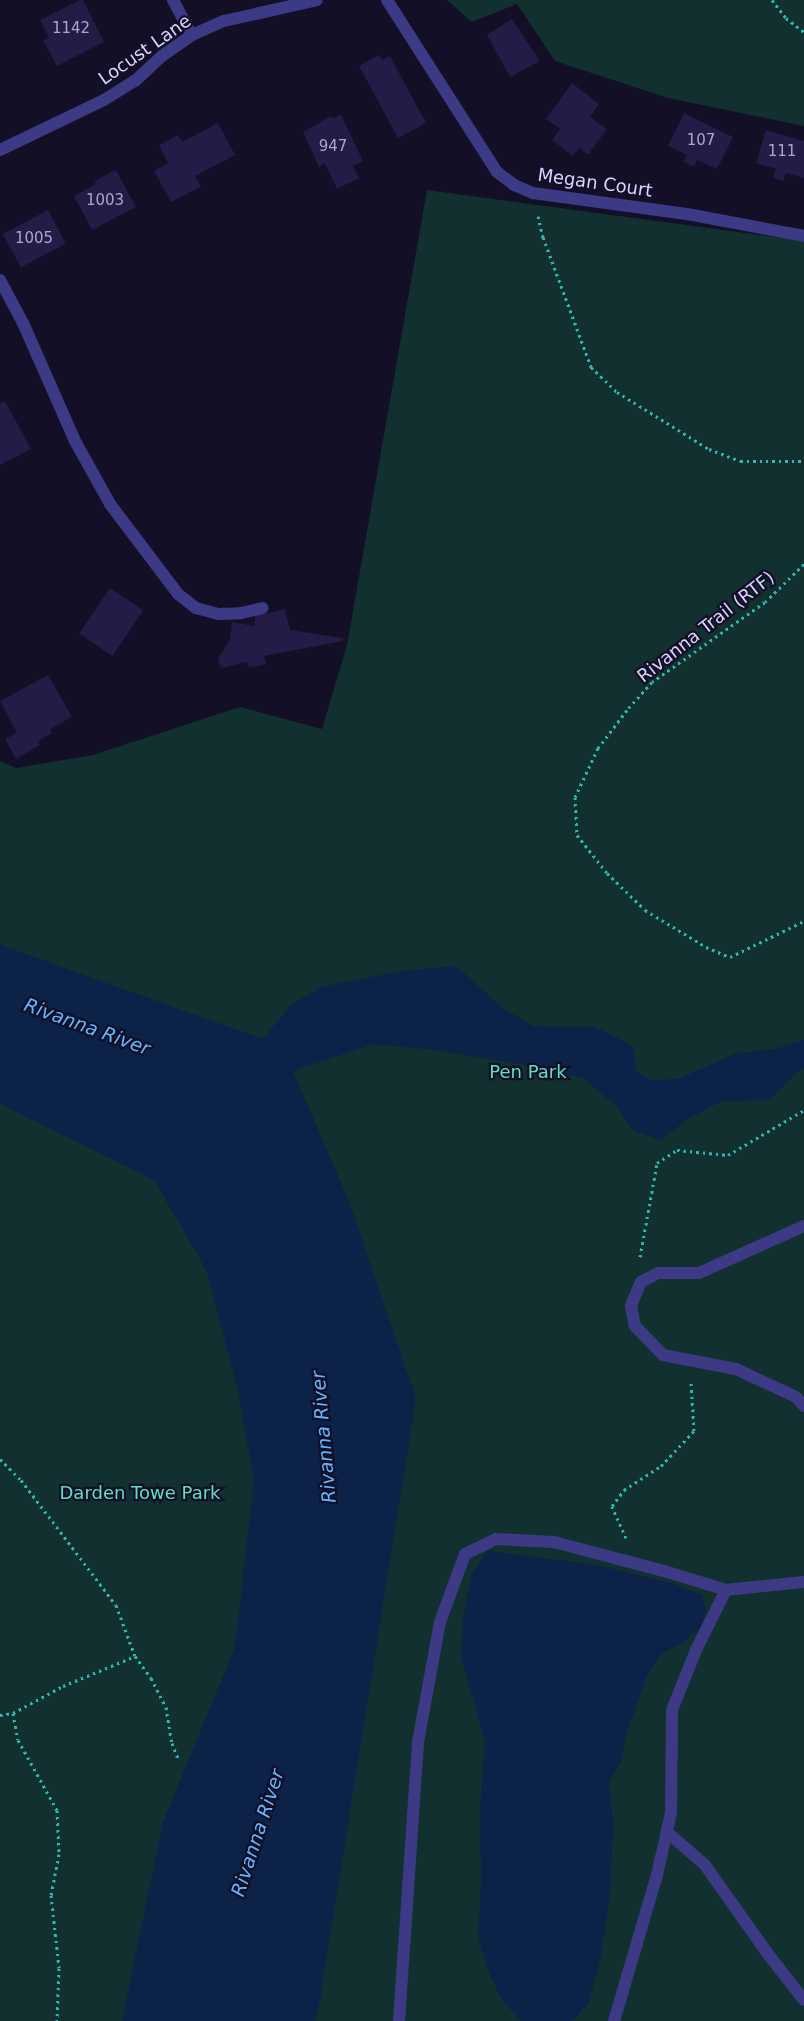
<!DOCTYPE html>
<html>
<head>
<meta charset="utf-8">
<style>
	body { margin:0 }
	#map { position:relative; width:804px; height:2021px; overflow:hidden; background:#130f26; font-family:"DejaVu Sans",sans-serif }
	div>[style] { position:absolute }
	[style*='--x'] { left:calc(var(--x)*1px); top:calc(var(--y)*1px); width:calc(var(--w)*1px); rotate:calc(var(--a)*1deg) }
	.green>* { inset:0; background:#12302f }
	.water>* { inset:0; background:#0c2248 }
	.building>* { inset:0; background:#241b47; transform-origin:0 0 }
	.path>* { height:3px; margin-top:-1.5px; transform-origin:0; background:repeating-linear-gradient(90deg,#2fb8b0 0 2.5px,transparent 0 6.5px) }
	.minor>* { height:12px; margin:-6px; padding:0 6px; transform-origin:6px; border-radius:6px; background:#3d3a85 }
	span { translate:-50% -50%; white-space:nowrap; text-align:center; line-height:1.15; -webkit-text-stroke:4.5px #130f26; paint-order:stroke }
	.number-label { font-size:15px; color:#aca6d1 }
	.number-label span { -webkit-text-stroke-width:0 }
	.street-label { font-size:18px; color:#d9d4ff }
	.park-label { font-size:18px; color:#5fe0c0 }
	.water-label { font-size:19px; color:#62b6ff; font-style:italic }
</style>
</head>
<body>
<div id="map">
	<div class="green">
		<div style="clip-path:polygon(447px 0,804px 0,804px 126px,668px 98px,555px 61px,517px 4px,472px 22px)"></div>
		<div style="clip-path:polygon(427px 190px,804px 241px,804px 2021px,255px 2021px,383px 1429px,103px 983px,0 945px,0 761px,16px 768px,93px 755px,240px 707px,322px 729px,347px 645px)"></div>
		<div style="clip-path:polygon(0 1097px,149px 1168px,206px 1269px,219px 1306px,279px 1527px,132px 2021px,0 2021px)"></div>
	</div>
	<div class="water">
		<div style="clip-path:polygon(0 945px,263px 1039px,291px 1005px,321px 987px,402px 971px,456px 966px,504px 1009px,533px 1026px,595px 1027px,633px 1046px,637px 1072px,653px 1081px,681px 1078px,736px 1053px,775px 1049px,804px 1040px,804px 1069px,797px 1072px,770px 1100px,722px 1101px,691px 1117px,660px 1140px,632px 1130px,617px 1107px,583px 1078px,526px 1065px,435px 1050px,373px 1044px,293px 1071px,350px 1204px,416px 1398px,320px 1999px,315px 2021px,122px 2021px,163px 1822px,235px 1647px,254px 1480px,237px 1386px,206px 1269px,154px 1180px,0 1104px)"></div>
		<div style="clip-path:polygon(488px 1551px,591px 1564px,671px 1583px,702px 1595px,706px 1610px,701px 1627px,682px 1643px,661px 1654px,646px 1678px,626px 1735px,622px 1759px,609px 1783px,613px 1825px,610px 1896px,601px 1955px,589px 2002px,574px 2020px,570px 2021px,521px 2021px,501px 1999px,488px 1971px,478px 1937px,481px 1885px,480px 1805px,485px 1741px,461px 1657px,463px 1619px,472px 1573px)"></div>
	</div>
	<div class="building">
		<div style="clip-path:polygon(80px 0,83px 0,104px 42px,57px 66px,43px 40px,49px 38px,40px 20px)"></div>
		<div style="clip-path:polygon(512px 19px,540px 61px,510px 77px,487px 35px)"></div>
		<div style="clip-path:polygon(379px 55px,382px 60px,390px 56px,426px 123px,398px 138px,359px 66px)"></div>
		<div style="clip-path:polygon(572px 83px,599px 104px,590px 117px,607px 129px,588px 155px,579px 148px,573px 156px,552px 140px,560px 129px,546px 119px)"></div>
		<div style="clip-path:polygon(684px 113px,733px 137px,717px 169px,697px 160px,694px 167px,683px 162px,687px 155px,668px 146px)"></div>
		<div style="clip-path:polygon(341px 115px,363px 161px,353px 166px,359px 178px,337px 189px,325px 163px,319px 167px,303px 132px,331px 116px,332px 119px)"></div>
		<div style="clip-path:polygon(218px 123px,235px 155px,195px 176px,201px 187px,171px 202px,154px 171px,168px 163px,159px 145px,178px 135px,182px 142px)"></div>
		<div style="clip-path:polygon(766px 130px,804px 141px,804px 178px,786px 173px,783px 181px,773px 178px,776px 169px,756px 163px)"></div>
		<div style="clip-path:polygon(116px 170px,136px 207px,92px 230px,74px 196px,96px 184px,94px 181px)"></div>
		<div style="left:48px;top:210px;width:38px;height:51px;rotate:62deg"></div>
		<div style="clip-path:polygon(5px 401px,31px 449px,0 465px,0 403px)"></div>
		<div style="left:110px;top:588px;width:40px;height:55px;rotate:34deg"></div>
		<div style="clip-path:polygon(285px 609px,290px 630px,343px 638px,343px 641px,264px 656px,266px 664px,249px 668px,247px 662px,221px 668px,218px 658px,230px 640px,232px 622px,254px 626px,255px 616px)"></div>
		<div style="clip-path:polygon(48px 675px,72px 717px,50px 729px,52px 733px,38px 741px,40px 745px,16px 759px,5px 739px,17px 733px,0 701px)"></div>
	</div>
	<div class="path">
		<div style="--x:772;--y:0;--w:23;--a:52"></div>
		<div style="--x:786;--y:18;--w:23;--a:38"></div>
		<div style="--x:538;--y:216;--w:22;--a:77"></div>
		<div style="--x:543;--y:237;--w:139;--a:69.7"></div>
		<div style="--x:591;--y:367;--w:36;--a:44"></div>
		<div style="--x:617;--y:392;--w:108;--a:31.8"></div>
		<div style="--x:709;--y:449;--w:33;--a:21"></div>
		<div style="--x:740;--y:461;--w:64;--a:0"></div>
		<div style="--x:804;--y:564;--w:54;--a:135.7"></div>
		<div style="--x:765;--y:602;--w:138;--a:144.7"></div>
		<div style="--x:652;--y:682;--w:38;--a:132"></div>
		<div style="--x:627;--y:710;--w:48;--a:127.3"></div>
		<div style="--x:598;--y:748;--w:54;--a:115.1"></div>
		<div style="--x:575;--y:797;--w:38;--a:87"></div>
		<div style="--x:577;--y:835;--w:48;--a:51.7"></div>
		<div style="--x:607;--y:873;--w:53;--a:44.2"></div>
		<div style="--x:645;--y:910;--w:71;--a:31.2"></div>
		<div style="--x:706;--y:947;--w:26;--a:23"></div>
		<div style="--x:730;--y:957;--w:82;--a:-25.9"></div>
		<div style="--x:640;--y:1257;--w:96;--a:-79.7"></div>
		<div style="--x:657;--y:1163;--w:24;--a:-33"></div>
		<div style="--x:677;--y:1150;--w:51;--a:5.6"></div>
		<div style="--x:728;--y:1155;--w:88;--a:-30.6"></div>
		<div style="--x:0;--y:1459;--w:30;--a:45"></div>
		<div style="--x:21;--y:1480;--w:157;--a:52.8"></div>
		<div style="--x:116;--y:1605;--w:54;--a:69.6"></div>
		<div style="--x:135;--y:1656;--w:27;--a:54"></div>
		<div style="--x:151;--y:1678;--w:33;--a:63"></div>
		<div style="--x:166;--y:1707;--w:36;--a:81"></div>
		<div style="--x:172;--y:1743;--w:17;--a:69"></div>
		<div style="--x:626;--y:1538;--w:35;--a:-114"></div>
		<div style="--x:612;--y:1506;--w:20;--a:-53"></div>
		<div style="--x:624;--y:1490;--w:44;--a:-33"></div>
		<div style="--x:661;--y:1466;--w:48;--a:-46.7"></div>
		<div style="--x:694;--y:1431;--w:49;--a:-93.5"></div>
		<div style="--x:13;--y:1713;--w:27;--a:80"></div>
		<div style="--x:18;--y:1740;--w:80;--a:60.9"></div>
		<div style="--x:57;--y:1810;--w:44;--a:87.4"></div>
		<div style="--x:59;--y:1854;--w:42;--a:101"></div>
		<div style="--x:51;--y:1895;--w:73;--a:83.7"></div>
		<div style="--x:59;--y:1968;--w:53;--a:92.2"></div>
		<div style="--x:0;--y:1715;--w:13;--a:-9"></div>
		<div style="--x:13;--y:1713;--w:57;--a:-28.4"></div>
		<div style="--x:63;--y:1686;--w:78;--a:-22.6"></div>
	</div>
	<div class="minor">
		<div style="--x:173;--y:0;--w:40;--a:62"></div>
		<div style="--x:387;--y:0;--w:204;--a:57.4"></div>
		<div style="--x:497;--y:172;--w:21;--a:37"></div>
		<div style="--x:514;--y:185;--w:21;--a:23"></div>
		<div style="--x:533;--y:193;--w:155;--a:7.8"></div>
		<div style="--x:687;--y:214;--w:119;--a:10.6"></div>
		<div style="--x:0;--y:150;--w:115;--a:-25.7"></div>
		<div style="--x:104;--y:100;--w:36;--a:-32"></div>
		<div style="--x:135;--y:81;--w:37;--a:-43"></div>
		<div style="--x:162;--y:56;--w:37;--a:-35"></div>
		<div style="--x:192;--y:35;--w:35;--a:-24"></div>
		<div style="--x:224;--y:21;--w:95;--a:-12.7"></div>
		<div style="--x:0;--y:280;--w:49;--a:61.9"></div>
		<div style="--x:23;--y:323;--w:129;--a:66.2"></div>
		<div style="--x:75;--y:441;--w:72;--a:60.9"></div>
		<div style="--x:110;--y:504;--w:113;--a:52.9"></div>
		<div style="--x:178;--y:594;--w:23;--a:38"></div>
		<div style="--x:196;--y:608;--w:23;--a:15"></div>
		<div style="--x:218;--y:614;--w:23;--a:-2"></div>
		<div style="--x:241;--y:613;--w:22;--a:-13"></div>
		<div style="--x:804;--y:1226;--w:115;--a:155.9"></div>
		<div style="--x:699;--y:1273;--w:41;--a:180"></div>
		<div style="--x:658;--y:1273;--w:19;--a:152"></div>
		<div style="--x:641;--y:1282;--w:26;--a:113"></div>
		<div style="--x:631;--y:1306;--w:20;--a:79"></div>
		<div style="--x:635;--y:1326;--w:40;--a:46"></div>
		<div style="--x:663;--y:1355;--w:74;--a:10.9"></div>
		<div style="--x:736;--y:1369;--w:66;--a:25"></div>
		<div style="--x:796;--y:1397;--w:12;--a:48"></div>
		<div style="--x:667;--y:1832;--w:50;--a:41"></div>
		<div style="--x:705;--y:1865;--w:109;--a:54.7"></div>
		<div style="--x:768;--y:1954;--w:58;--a:52"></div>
		<div style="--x:399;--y:2021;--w:280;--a:-86.1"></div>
		<div style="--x:418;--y:1742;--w:122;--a:-79.6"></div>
		<div style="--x:440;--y:1622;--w:72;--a:-69.8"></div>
		<div style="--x:465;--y:1554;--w:34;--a:-26"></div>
		<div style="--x:496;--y:1539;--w:58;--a:3"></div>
		<div style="--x:554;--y:1542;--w:114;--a:14.8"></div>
		<div style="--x:664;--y:1571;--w:65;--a:17"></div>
		<div style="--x:726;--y:1590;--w:78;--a:-5.9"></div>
		<div style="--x:614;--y:2021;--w:152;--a:-73.6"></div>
		<div style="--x:657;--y:1875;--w:64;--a:-77.3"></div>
		<div style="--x:671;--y:1813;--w:103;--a:-89.4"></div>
		<div style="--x:672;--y:1710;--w:65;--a:-68.2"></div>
		<div style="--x:696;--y:1650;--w:67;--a:-63.4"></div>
	</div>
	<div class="number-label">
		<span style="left:71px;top:29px">1142</span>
		<span style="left:701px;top:141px">107</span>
		<span style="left:333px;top:147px">947</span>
		<span style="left:782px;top:152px">111</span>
		<span style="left:105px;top:201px">1003</span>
		<span style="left:34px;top:239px">1005</span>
	</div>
	<div class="street-label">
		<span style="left:145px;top:50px;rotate:-35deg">Locust Lane</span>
		<span style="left:595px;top:183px;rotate:8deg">Megan Court</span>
		<span style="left:706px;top:627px;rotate:-38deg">Rivanna Trail (RTF)</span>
	</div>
	<div class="park-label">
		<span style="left:528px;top:1072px">Pen Park</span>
		<span style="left:140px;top:1493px">Darden Towe Park</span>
	</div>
	<div class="water-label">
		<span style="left:87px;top:1027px;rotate:20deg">Rivanna River</span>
		<span style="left:324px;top:1437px;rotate:-95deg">Rivanna River</span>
		<span style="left:258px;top:1833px;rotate:-72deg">Rivanna River</span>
	</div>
</div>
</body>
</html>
